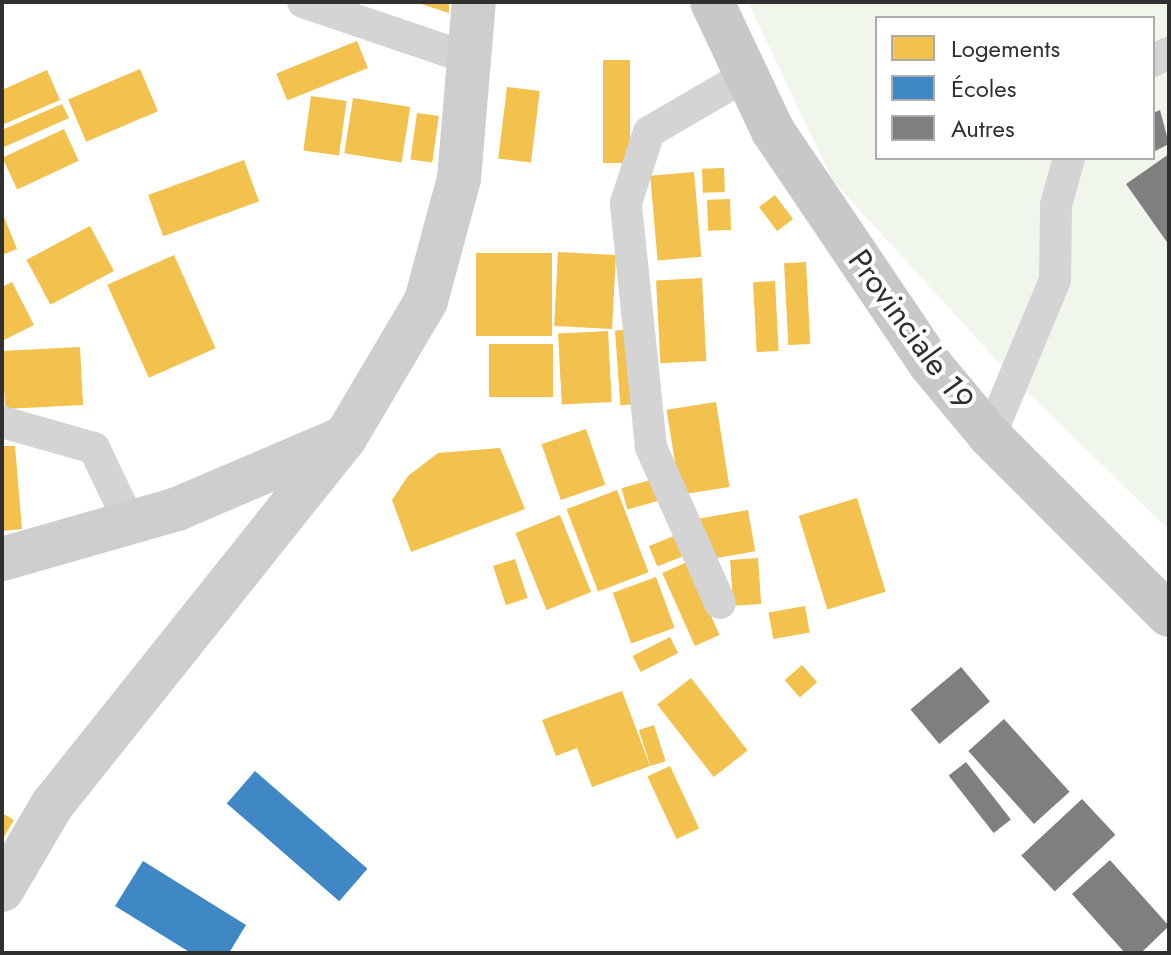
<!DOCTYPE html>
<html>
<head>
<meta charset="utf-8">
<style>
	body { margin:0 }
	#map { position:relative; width:1171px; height:955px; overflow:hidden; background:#fff; font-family:Jost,sans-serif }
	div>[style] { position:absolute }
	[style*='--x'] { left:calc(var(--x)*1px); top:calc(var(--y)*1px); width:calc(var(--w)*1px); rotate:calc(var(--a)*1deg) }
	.green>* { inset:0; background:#f1f6ec }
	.homes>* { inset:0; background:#f2c14e; transform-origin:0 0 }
	.schools>* { inset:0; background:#3f88c5; transform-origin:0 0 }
	.building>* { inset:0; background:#7f7f7f; transform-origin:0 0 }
	.street>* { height:32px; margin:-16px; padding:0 16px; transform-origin:16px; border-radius:16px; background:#d4d4d4 }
	.secondary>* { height:44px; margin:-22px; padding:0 22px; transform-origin:22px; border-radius:22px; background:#cecece }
	.primary>* { height:44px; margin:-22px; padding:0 22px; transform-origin:22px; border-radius:22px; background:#c8c8c8 }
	span { translate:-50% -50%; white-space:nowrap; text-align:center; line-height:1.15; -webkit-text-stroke:8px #fff; paint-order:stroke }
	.street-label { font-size:32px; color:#303030 }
	.frame { position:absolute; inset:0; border:4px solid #303030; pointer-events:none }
	.legend { position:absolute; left:875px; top:16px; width:280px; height:144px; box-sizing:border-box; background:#fff; border:2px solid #acacac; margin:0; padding:10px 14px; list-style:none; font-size:24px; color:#303030 }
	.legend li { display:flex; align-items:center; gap:16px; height:40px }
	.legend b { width:40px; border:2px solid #acacac }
</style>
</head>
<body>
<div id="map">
	<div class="green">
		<div style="clip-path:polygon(evenodd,748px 2px,1169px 2px,1169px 530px,1012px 377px,833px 181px,748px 2px,877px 18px,1153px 18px,1153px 158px,877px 158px,877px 18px)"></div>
	</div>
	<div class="homes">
		<div style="clip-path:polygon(419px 2px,449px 2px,449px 13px,418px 3px)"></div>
		<div style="left:357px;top:41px;width:29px;height:87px;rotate:68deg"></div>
		<div style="left:630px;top:60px;width:103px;height:27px;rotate:90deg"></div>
		<div style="left:140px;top:69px;width:46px;height:78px;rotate:67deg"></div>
		<div style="clip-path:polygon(47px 70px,60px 100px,2px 125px,2px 90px)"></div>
		<div style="left:507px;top:87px;width:33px;height:72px;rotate:7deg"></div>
		<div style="left:311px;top:96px;width:36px;height:55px;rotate:8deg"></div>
		<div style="left:353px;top:98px;width:58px;height:56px;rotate:9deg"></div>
		<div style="clip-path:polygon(62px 104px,69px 118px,2px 148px,2px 130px)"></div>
		<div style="left:417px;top:113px;width:22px;height:47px;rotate:8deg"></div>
		<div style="left:64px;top:129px;width:35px;height:68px;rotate:65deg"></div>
		<div style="left:244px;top:160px;width:44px;height:102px;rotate:70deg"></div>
		<div style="left:724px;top:168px;width:24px;height:22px;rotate:88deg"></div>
		<div style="left:694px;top:172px;width:85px;height:44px;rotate:85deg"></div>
		<div style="left:775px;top:195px;width:30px;height:20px;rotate:53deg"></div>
		<div style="left:730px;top:199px;width:31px;height:23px;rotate:88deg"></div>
		<div style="clip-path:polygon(2px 212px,17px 249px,2px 255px)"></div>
		<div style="left:90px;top:226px;width:51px;height:72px;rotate:62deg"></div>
		<div style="left:558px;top:252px;width:58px;height:74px;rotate:3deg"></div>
		<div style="left:476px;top:253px;width:76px;height:83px"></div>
		<div style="left:174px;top:255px;width:102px;height:73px;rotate:66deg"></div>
		<div style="left:806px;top:262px;width:82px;height:22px;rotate:87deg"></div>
		<div style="left:702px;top:278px;width:83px;height:46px;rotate:87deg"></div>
		<div style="left:775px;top:281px;width:70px;height:22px;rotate:87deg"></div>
		<div style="clip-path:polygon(12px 282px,34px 325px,2px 341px,2px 287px)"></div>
		<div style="left:637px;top:329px;width:75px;height:22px;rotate:86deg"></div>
		<div style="left:608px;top:331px;width:71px;height:50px;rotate:87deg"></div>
		<div style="left:489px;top:344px;width:64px;height:53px"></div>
		<div style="left:80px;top:347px;width:58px;height:78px;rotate:87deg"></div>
		<div style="left:716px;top:402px;width:86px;height:50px;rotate:81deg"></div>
		<div style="left:586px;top:429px;width:59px;height:47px;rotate:71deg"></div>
		<div style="clip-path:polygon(2px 446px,15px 446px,22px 529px,2px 531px)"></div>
		<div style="clip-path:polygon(500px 448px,525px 509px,411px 552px,392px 500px,408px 476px,438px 453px)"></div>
		<div style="left:654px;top:479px;width:22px;height:34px;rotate:74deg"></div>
		<div style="left:617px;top:490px;width:88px;height:54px;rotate:69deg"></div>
		<div style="left:857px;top:498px;width:98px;height:61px;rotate:73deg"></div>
		<div style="left:748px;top:510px;width:42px;height:49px;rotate:80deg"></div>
		<div style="left:560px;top:515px;width:83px;height:48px;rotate:68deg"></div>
		<div style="left:674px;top:536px;width:22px;height:27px;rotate:68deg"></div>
		<div style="left:758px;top:558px;width:46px;height:28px;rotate:86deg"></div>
		<div style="left:515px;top:559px;width:41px;height:23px;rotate:72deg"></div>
		<div style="left:687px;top:562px;width:80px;height:27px;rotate:66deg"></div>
		<div style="left:656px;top:577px;width:54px;height:46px;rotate:70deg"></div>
		<div style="left:805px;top:606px;width:27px;height:37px;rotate:80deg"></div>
		<div style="left:670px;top:637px;width:18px;height:42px;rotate:63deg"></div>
		<div style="left:802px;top:665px;width:23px;height:23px;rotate:49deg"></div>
		<div style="left:691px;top:678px;width:92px;height:43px;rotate:52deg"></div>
		<div style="clip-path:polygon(622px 691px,650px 766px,592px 787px,577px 748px,556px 756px,542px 720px)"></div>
		<div style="left:654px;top:725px;width:38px;height:16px;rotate:72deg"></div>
		<div style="left:670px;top:766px;width:69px;height:25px;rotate:65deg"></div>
		<div style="clip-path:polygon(2px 813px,14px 820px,2px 840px)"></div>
	</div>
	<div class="schools">
		<div style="left:255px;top:771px;width:149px;height:43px;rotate:41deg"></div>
		<div style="clip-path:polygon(143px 861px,246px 925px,229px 953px,191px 953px,115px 906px)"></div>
	</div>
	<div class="building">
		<div style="clip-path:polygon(1160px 110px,1169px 144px,1153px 152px,1153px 113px)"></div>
		<div style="clip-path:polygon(1169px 154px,1169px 245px,1126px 184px)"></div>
		<div style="left:961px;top:667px;width:45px;height:66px;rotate:50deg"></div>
		<div style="left:1004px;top:719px;width:98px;height:48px;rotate:48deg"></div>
		<div style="left:966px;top:762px;width:73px;height:22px;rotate:52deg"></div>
		<div style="left:1082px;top:799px;width:49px;height:83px;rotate:47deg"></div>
		<div style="clip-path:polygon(1110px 860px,1169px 926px,1141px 953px,1125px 953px,1072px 894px)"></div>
	</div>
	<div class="street">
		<div style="--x:303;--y:2;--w:176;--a:18.8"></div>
		<div style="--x:1153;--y:61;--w:18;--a:-27"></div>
		<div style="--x:2;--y:422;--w:96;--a:15.8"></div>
		<div style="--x:94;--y:448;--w:83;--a:64.4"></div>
		<div style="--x:990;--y:436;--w:169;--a:-67.4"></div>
		<div style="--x:1055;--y:280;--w:75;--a:-89.2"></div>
		<div style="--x:1056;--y:205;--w:49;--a:-74.5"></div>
		<div style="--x:720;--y:603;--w:171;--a:-113.9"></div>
		<div style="--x:651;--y:447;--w:245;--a:-95.9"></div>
		<div style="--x:626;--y:203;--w:75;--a:-72.1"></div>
		<div style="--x:649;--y:132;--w:109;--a:-30.3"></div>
	</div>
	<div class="secondary">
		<div style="--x:2;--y:559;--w:182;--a:-15.9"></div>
		<div style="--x:177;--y:509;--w:176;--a:-23.1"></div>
		<div style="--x:2;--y:890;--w:99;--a:-59.5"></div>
		<div style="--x:52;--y:805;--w:470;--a:-51.4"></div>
		<div style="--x:345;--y:438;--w:159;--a:-59.4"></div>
		<div style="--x:426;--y:301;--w:126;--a:-74.9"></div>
		<div style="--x:459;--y:179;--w:178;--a:-85.2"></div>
	</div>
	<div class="primary">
		<div style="--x:712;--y:2;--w:143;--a:64.7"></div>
		<div style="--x:773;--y:131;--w:282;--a:56"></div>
		<div style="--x:931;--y:365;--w:92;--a:50.3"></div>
		<div style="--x:990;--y:436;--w:253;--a:45"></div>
	</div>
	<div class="street-label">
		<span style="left:911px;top:330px;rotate:54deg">Provinciale 19</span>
	</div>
	<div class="frame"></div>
	<ul class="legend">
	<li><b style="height:22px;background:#f2c14e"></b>Logements</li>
	<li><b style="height:22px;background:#3f88c5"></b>Écoles</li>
	<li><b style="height:22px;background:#7f7f7f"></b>Autres</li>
	</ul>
</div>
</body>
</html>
